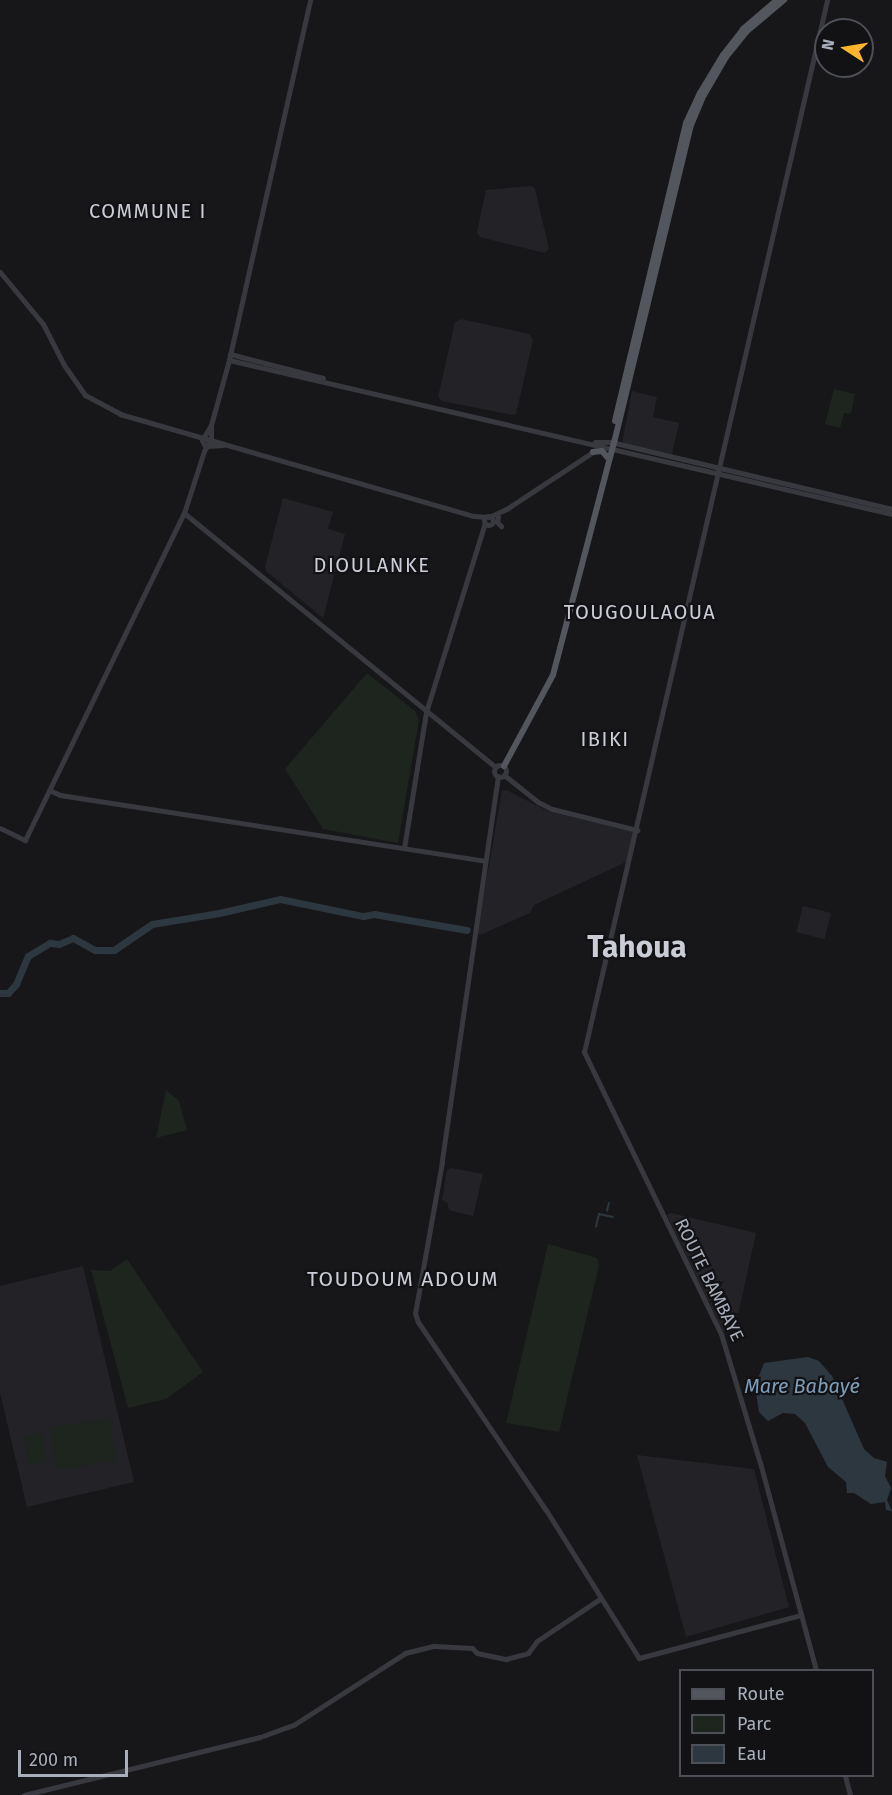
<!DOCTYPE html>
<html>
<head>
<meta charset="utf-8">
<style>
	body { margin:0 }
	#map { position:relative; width:892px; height:1795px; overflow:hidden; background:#17171a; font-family:"Fira Sans",sans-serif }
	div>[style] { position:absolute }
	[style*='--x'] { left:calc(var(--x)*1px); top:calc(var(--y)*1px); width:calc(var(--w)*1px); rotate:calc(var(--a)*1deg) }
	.built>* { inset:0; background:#232327; transform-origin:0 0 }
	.green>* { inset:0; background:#1d251e; transform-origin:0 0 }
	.water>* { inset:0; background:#2c373f }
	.stream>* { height:1.5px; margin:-0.75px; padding:0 0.75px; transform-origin:0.75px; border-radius:0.75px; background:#2c373f }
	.river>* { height:7px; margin:-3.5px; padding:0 3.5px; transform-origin:3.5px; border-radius:3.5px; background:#2c373f }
	.tertiary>* { height:5px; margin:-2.5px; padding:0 2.5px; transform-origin:2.5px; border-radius:2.5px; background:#38393f }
	.tertiary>.ring { margin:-2.5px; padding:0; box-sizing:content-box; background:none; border:5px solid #38393f; border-radius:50% }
	.primary>* { height:6px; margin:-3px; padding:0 3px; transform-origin:3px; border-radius:3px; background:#54565e }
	span { translate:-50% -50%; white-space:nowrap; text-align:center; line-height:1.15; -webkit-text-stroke:4.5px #121215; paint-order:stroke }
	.street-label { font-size:18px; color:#a8aeba }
	.neighbourhood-label { font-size:20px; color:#cacdd6; letter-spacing:1.5px }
	.water-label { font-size:20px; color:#7d9db8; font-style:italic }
	.quarter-label { font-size:21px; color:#cacdd6; letter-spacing:1.5px }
	.town-label { font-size:30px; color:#cacdd6; font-weight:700 }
	.legend { position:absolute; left:679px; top:1669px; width:195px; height:108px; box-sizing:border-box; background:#121215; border:2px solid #4e5057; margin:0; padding:8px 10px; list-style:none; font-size:18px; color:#a8aeba }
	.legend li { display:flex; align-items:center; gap:12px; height:30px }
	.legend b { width:30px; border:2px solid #4e5057 }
	.north { position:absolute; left:814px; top:18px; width:60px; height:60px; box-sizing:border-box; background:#121215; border:2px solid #4e5057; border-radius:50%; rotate:282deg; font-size:16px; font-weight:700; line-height:24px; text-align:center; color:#a8aeba }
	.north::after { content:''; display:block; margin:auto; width:21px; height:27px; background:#ffb52a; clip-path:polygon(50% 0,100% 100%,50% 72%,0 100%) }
	.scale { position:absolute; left:18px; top:1750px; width:110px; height:27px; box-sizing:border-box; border:3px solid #a8aeba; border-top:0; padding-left:8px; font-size:18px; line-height:21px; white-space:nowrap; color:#a8aeba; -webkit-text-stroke:4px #121215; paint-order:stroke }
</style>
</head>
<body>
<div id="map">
	<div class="built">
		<div style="clip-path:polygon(532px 186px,535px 189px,549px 249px,545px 253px,480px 237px,477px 232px,486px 190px)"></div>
		<div style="clip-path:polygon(461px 319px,529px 334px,533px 340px,516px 414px,512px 415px,442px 401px,438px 397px,455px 322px)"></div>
		<div style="clip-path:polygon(632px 391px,657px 397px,653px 417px,679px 423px,672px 454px,622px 443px)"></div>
		<div style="clip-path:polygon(283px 498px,333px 512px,328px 529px,345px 534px,323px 618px,266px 571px,265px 567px)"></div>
		<div style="clip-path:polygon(506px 790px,550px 812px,632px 831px,634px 835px,626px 862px,534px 905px,530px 913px,480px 935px,477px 933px,502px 791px)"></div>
		<div style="left:803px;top:906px;width:29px;height:27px;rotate:14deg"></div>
		<div style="clip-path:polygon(451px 1168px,483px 1174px,473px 1216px,449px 1210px,447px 1202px,442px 1200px,447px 1170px)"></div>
		<div style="clip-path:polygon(671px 1213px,756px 1233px,735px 1329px,723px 1331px,667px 1215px)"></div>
		<div style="clip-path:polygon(83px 1266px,134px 1482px,27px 1507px,0 1393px,0 1286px)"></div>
		<div style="clip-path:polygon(637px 1455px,754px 1469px,789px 1607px,686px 1637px)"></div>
	</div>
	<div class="green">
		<div style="clip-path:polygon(834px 389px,855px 394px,851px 414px,844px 413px,840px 428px,825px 424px)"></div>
		<div style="clip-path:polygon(367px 673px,415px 711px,419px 720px,398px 843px,323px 829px,285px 769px)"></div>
		<div style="clip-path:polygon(166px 1090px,179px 1101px,187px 1130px,156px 1138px)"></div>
		<div style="clip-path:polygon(548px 1244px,597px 1258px,599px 1266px,559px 1432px,506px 1423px)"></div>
		<div style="clip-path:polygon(127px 1259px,203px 1372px,166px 1399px,128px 1408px,91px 1270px,110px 1271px)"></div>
		<div style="left:109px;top:1418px;width:43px;height:60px;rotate:81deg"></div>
		<div style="left:42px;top:1433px;width:29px;height:18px;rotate:82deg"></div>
	</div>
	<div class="water">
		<div style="clip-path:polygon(808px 1357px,819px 1361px,832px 1376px,864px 1449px,874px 1458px,887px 1462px,885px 1476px,891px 1488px,887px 1500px,892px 1511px,886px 1510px,885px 1502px,871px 1504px,854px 1493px,847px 1493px,846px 1482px,828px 1467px,805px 1423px,795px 1414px,783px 1413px,768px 1421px,759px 1412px,755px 1386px,764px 1363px)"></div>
	</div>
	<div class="stream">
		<div style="--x:607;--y:1211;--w:8;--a:-76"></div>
		<div style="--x:596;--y:1227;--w:13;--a:-77"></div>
		<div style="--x:599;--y:1214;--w:14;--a:12"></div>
	</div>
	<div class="river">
		<div style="--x:0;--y:993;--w:8;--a:0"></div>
		<div style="--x:8;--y:993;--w:12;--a:-48"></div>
		<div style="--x:16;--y:984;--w:30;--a:-67"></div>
		<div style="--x:28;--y:956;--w:26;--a:-31"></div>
		<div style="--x:50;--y:943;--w:9;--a:6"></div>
		<div style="--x:59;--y:944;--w:15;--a:-23"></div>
		<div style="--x:73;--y:938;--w:25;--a:29"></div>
		<div style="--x:95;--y:950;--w:19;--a:0"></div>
		<div style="--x:114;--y:950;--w:46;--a:-34.4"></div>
		<div style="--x:152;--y:924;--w:68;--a:-9.3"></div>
		<div style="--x:219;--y:913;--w:63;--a:-12.9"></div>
		<div style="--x:280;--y:899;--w:85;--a:11.6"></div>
		<div style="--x:363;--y:916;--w:11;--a:-10"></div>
		<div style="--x:374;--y:914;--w:94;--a:9.8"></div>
	</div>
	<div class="tertiary">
		<div style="--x:0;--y:272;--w:67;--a:50.4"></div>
		<div style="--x:43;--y:324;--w:46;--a:62.9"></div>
		<div style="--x:64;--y:365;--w:37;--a:55"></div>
		<div style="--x:85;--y:395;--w:40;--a:28"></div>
		<div style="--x:120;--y:414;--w:368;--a:16.1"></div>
		<div style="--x:474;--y:516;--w:13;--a:4"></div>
		<div style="--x:230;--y:354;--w:96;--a:14.5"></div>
		<div style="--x:229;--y:360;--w:681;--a:13.08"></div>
		<div style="--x:211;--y:425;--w:17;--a:90"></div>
		<div style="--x:211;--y:442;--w:7;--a:146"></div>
		<div style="--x:205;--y:446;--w:7;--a:-117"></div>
		<div style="--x:202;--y:440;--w:17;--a:-59"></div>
		<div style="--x:211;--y:425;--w:67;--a:-74.5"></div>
		<div style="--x:229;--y:360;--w:369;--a:-77.3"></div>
		<div style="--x:595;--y:442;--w:16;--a:0"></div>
		<div style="--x:611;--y:442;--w:289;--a:13.4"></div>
		<div style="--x:184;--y:513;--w:402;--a:39.2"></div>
		<div class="ring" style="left:484.5px;top:516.5px;width:4px;height:4px"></div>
		<div style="--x:489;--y:517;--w:21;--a:-25"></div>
		<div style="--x:508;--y:508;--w:105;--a:-33.4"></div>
		<div style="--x:498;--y:517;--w:5;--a:101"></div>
		<div style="--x:497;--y:522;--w:6;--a:45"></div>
		<div class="ring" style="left:494px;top:765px;width:7px;height:7px"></div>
		<div style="--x:504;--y:775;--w:43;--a:38.5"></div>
		<div style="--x:538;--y:802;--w:16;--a:27"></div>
		<div style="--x:552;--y:809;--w:88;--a:13.9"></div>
		<div style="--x:498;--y:776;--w:390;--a:98.3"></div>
		<div style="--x:442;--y:1162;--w:153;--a:100.1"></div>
		<div style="--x:415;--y:1313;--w:9;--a:72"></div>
		<div style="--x:418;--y:1322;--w:227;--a:55.8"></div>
		<div style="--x:546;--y:1510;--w:175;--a:57.9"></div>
		<div style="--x:639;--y:1658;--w:168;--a:-14.9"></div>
		<div style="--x:49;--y:790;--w:12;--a:24"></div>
		<div style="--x:60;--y:795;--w:429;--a:8.8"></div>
		<div style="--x:0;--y:828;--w:28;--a:26"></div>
		<div style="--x:25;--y:840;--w:364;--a:-64.1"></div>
		<div style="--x:184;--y:513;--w:65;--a:-72.1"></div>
		<div style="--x:204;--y:451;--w:6;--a:-59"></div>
		<div style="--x:207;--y:446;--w:16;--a:-4"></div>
		<div style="--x:404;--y:848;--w:138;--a:-80.8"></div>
		<div style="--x:426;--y:712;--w:198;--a:-72.7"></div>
		<div style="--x:816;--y:1670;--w:214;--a:-105.1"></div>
		<div style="--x:760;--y:1463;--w:135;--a:-106.8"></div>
		<div style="--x:721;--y:1334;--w:314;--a:-115.9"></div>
		<div style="--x:584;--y:1052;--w:1080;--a:-76.99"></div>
		<div style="--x:845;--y:1776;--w:20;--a:75"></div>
		<div style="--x:24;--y:1795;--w:243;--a:-13.8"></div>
		<div style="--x:260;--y:1737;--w:37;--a:-20"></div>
		<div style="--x:295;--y:1724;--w:131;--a:-32.8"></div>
		<div style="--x:405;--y:1653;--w:30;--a:-14"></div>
		<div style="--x:434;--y:1646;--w:38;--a:3"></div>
		<div style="--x:472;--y:1648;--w:7;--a:45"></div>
		<div style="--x:477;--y:1653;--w:30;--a:12"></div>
		<div style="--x:506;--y:1659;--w:23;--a:-15"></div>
		<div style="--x:528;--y:1653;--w:15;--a:-53"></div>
		<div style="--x:537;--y:1641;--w:77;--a:-33.9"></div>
	</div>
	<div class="primary">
		<div style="--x:615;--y:421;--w:306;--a:-76.6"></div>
		<div style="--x:686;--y:123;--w:33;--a:-65"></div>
		<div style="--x:700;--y:93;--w:44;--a:-58.8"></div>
		<div style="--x:723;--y:55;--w:33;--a:-52"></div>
		<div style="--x:743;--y:29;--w:45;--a:-40.5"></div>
		<div style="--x:593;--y:452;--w:9;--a:-6"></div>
		<div style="--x:602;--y:451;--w:9;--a:49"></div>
		<div style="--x:504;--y:766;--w:103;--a:-61.7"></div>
		<div style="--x:553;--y:675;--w:240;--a:-75.3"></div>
		<div style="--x:614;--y:443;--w:327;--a:-76.4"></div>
		<div style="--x:691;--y:125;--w:33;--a:-67"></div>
		<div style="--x:704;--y:95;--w:44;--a:-59.9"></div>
		<div style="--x:726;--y:57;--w:32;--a:-51"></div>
		<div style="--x:746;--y:32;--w:50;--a:-40.1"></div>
	</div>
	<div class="street-label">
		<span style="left:709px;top:1280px;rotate:64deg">ROUTE BAMBAYE</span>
	</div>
	<div class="neighbourhood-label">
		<span style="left:148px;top:211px">COMMUNE I</span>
		<span style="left:372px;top:565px">DIOULANKE</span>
		<span style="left:640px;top:612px">TOUGOULAOUA</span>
		<span style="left:605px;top:739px">IBIKI</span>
	</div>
	<div class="water-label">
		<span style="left:802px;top:1386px">Mare Babayé</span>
	</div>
	<div class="quarter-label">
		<span style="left:403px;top:1279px">TOUDOUM ADOUM</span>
	</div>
	<div class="town-label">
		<span style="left:637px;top:947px">Tahoua</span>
	</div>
	<ul class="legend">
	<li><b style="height:8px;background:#54565e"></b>Route</li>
	<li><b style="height:16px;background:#1d251e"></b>Parc</li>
	<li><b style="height:16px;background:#2c373f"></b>Eau</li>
	</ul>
	<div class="north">N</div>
	<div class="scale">200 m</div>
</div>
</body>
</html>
